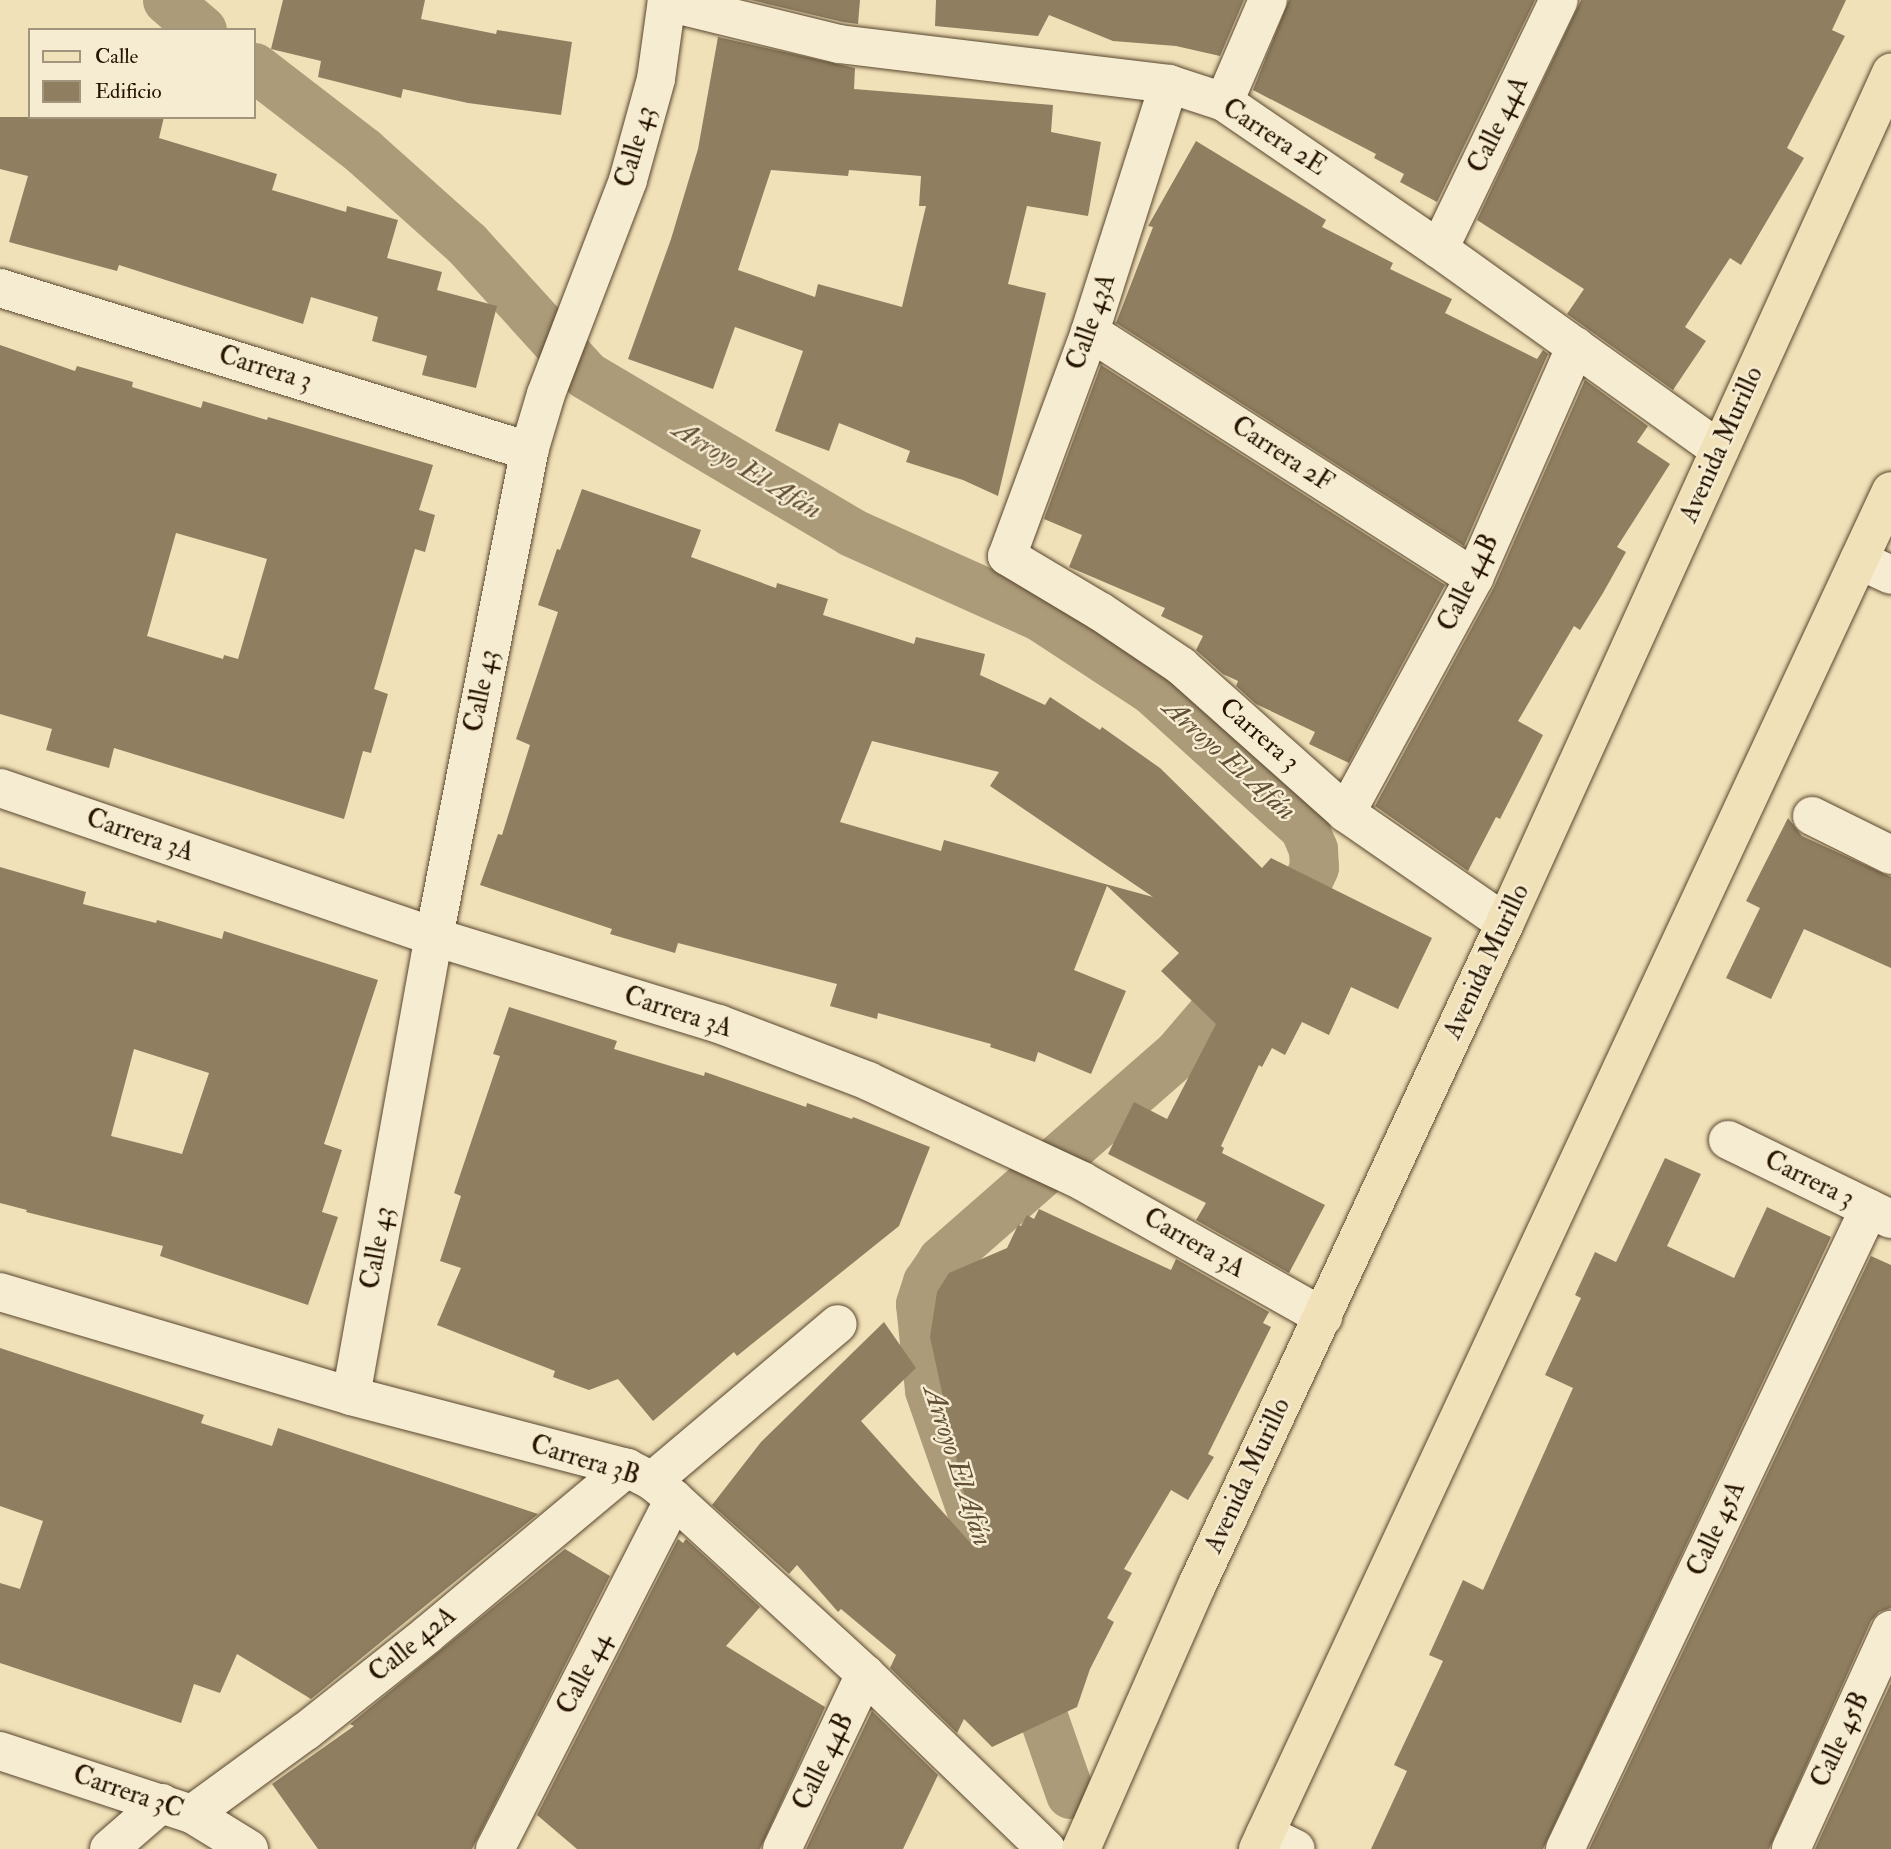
<!DOCTYPE html>
<html>
<head>
<meta charset="utf-8">
<style>
	body { margin:0 }
	#map { position:relative; width:1891px; height:1849px; overflow:hidden; background:#f1e1b8; font-family:"IM FELL Double Pica",serif }
	div>[style] { position:absolute }
	[style*='--x'] { left:calc(var(--x)*1px); top:calc(var(--y)*1px); width:calc(var(--w)*1px); rotate:calc(var(--a)*1deg) }
	.canal>* { height:49px; margin:-24.5px; padding:0 24.5px; transform-origin:24.5px; border-radius:24.5px; background:#ac9b79 }
	.building>* { inset:0; background:#8f7e60 }
	.roads { filter:drop-shadow(0 0 2px #58462e) drop-shadow(0 0 2px #58462e) }
	.street>* { height:38px; margin:-19px; padding:0 19px; transform-origin:19px; border-radius:19px; background:#f6ecd1 }
	.secondary>* { height:38px; margin:-19px; padding:0 19px; transform-origin:19px; border-radius:19px; background:#f6ecd1 }
	.primary>* { height:38px; margin:-19px; padding:0 19px; transform-origin:19px; border-radius:19px; background:#f1e1b8 }
	span { translate:-50% -50%; white-space:nowrap; text-align:center; line-height:1.15; -webkit-text-stroke:5px #f6ecd1; paint-order:stroke }
	.street-label { font-size:26px; color:#251300 }
	.water-label { font-size:28px; color:#625036; font-style:italic }
	.legend { position:absolute; left:28px; top:28px; width:228px; height:91px; box-sizing:border-box; background:#f6ecd1; border:2px solid #a2957d; margin:0; padding:9px 12px; list-style:none; font-size:21px; color:#251300 }
	.legend li { display:flex; align-items:center; gap:14px; height:35px }
	.legend b { width:35px; border:2px solid #a2957d }
</style>
</head>
<body>
<div id="map">
	<div class="canal">
		<div style="--x:167;--y:0;--w:46;--a:40.6"></div>
		<div style="--x:254;--y:67;--w:138;--a:37.6"></div>
		<div style="--x:363;--y:151;--w:140;--a:41.8"></div>
		<div style="--x:467;--y:244;--w:177;--a:47.7"></div>
		<div style="--x:586;--y:375;--w:308;--a:30.6"></div>
		<div style="--x:851;--y:532;--w:206;--a:24.1"></div>
		<div style="--x:1039;--y:616;--w:135;--a:33.2"></div>
		<div style="--x:1152;--y:690;--w:205;--a:42.2"></div>
		<div style="--x:1304;--y:828;--w:23;--a:67"></div>
		<div style="--x:1313;--y:849;--w:18;--a:87"></div>
		<div style="--x:1314;--y:867;--w:54;--a:114.2"></div>
		<div style="--x:1292;--y:916;--w:39;--a:127"></div>
		<div style="--x:1269;--y:947;--w:141;--a:130.7"></div>
		<div style="--x:1177;--y:1054;--w:313;--a:138.8"></div>
		<div style="--x:942;--y:1260;--w:27;--a:124"></div>
		<div style="--x:927;--y:1282;--w:23;--a:108"></div>
		<div style="--x:920;--y:1304;--w:86;--a:84"></div>
		<div style="--x:929;--y:1390;--w:167;--a:70.8"></div>
		<div style="--x:1023;--y:1659;--w:143;--a:70.8"></div>
	</div>
	<div class="building">
		<div style="clip-path:polygon(283px 0,425px 0,421px 19px,496px 34px,497px 30px,572px 42px,561px 115px,468px 103px,403px 89px,401px 98px,318px 77px,321px 61px,271px 49px)"></div>
		<div style="clip-path:polygon(751px 0,860px 0,858px 24px,843px 22px)"></div>
		<div style="clip-path:polygon(936px 0,1244px 0,1220px 56px,1176px 46px,1113px 41px,1049px 15px,1038px 36px,935px 26px)"></div>
		<div style="clip-path:polygon(1289px 0,1535px 0,1437px 202px,1400px 182px,1404px 174px,1374px 158px,1376px 154px,1253px 90px)"></div>
		<div style="clip-path:polygon(1581px 0,1846px 0,1832px 30px,1845px 36px,1787px 148px,1804px 158px,1741px 265px,1730px 258px,1685px 327px,1706px 341px,1673px 390px,1567px 314px,1584px 289px,1477px 220px)"></div>
		<div style="clip-path:polygon(evenodd,718px 37px,855px 68px,854px 89px,1053px 105px,1051px 132px,1101px 142px,1088px 216px,1027px 206px,1008px 284px,1046px 293px,998px 496px,963px 480px,906px 462px,910px 451px,839px 423px,829px 451px,775px 431px,803px 351px,735px 327px,713px 389px,628px 359px,671px 239px,698px 149px,718px 37px,771px 170px,848px 176px,849px 170px,921px 176px,919px 206px,926px 206px,902px 307px,818px 284px,815px 297px,738px 270px,771px 170px)"></div>
		<div style="clip-path:polygon(0 117px,164px 117px,159px 138px,277px 174px,272px 190px,346px 212px,347px 206px,398px 220px,387px 258px,442px 272px,437px 290px,497px 306px,476px 388px,422px 375px,427px 356px,372px 341px,378px 317px,311px 297px,303px 324px,119px 265px,117px 271px,9px 242px,28px 176px,0 169px)"></div>
		<div style="clip-path:polygon(1196px 141px,1326px 220px,1322px 227px,1393px 263px,1390px 269px,1452px 299px,1445px 313px,1537px 359px,1543px 350px,1548px 354px,1464px 546px,1116px 323px,1153px 227px,1148px 226px)"></div>
		<div style="clip-path:polygon(evenodd,0 345px,75px 371px,77px 366px,133px 382px,132px 387px,201px 408px,203px 401px,267px 420px,268px 417px,433px 465px,419px 510px,435px 515px,425px 552px,415px 549px,374px 689px,388px 694px,371px 753px,363px 751px,344px 819px,114px 748px,109px 768px,46px 750px,52px 729px,0 714px,0 345px,176px 533px,267px 559px,238px 659px,224px 655px,223px 659px,147px 636px,176px 533px)"></div>
		<div style="clip-path:polygon(1101px 365px,1445px 585px,1349px 763px,1309px 744px,1315px 732px,1256px 704px,1236px 686px,1238px 681px,1223px 674px,1196px 650px,1203px 636px,1161px 616px,1165px 608px,1069px 567px,1082px 535px,1044px 519px)"></div>
		<div style="clip-path:polygon(1585px 380px,1648px 426px,1637px 442px,1670px 464px,1617px 547px,1626px 552px,1603px 593px,1580px 630px,1574px 626px,1518px 721px,1543px 735px,1500px 819px,1496px 817px,1468px 871px,1375px 806px,1494px 587px)"></div>
		<div style="clip-path:polygon(evenodd,582px 489px,701px 530px,691px 557px,776px 588px,777px 583px,828px 599px,823px 615px,914px 644px,916px 637px,985px 654px,980px 675px,1045px 705px,1050px 697px,1100px 730px,1102px 727px,1160px 768px,1262px 868px,1271px 858px,1432px 938px,1398px 1009px,1351px 987px,1329px 1035px,1302px 1022px,1285px 1055px,1272px 1048px,1262px 1067px,1259px 1065px,1221px 1146px,1224px 1148px,1222px 1153px,1325px 1205px,1289px 1273px,1196px 1220px,1206px 1203px,1108px 1154px,1134px 1102px,1167px 1119px,1216px 1024px,1161px 971px,1179px 953px,1107px 886px,1074px 970px,1126px 991px,1091px 1074px,1038px 1052px,1035px 1062px,990px 1047px,991px 1044px,878px 1013px,877px 1019px,830px 1006px,837px 984px,678px 943px,675px 953px,610px 934px,612px 929px,480px 885px,498px 834px,502px 835px,530px 745px,516px 739px,558px 612px,538px 605px,557px 549px,560px 550px,582px 489px,872px 741px,999px 772px,990px 786px,1153px 897px,944px 840px,941px 851px,840px 822px,872px 741px)"></div>
		<div style="clip-path:polygon(1788px 818px,1802px 836px,1891px 877px,1891px 968px,1804px 929px,1771px 999px,1726px 978px,1760px 908px,1746px 901px)"></div>
		<div style="clip-path:polygon(evenodd,0 867px,86px 892px,83px 904px,156px 923px,157px 920px,222px 939px,224px 931px,378px 980px,324px 1144px,342px 1150px,322px 1212px,338px 1217px,308px 1305px,160px 1256px,163px 1246px,26px 1212px,27px 1210px,0 1203px,0 867px,134px 1049px,209px 1073px,182px 1154px,111px 1136px,134px 1049px)"></div>
		<div style="clip-path:polygon(509px 1007px,617px 1041px,614px 1049px,704px 1076px,705px 1072px,806px 1107px,807px 1103px,852px 1119px,853px 1117px,930px 1147px,899px 1226px,737px 1356px,734px 1352px,653px 1421px,618px 1379px,589px 1390px,553px 1377px,555px 1371px,437px 1325px,461px 1268px,440px 1261px,461px 1196px,454px 1193px,500px 1056px,493px 1054px)"></div>
		<div style="clip-path:polygon(1665px 1158px,1701px 1174px,1667px 1246px,1734px 1278px,1767px 1207px,1831px 1237px,1543px 1849px,1371px 1849px,1407px 1771px,1394px 1765px,1443px 1661px,1429px 1655px,1463px 1580px,1483px 1590px,1573px 1388px,1545px 1375px,1581px 1298px,1575px 1295px,1595px 1252px,1616px 1262px)"></div>
		<div style="clip-path:polygon(1039px 1209px,1171px 1270px,1176px 1259px,1269px 1312px,1263px 1323px,1271px 1327px,1208px 1454px,1214px 1457px,1188px 1500px,1171px 1490px,1124px 1569px,1132px 1573px,1107px 1618px,1114px 1622px,1090px 1669px,1077px 1707px,992px 1747px,964px 1719px,957px 1733px,890px 1668px,896px 1655px,841px 1609px,838px 1612px,797px 1565px,789px 1574px,712px 1505px,761px 1442px,884px 1322px,916px 1368px,861px 1421px,976px 1549px,930px 1337px,937px 1292px,949px 1273px,1007px 1248px,1018px 1225px,1021px 1226px,1027px 1215px,1034px 1219px)"></div>
		<div style="clip-path:polygon(1871px 1256px,1891px 1265px,1891px 1608px,1879px 1612px,1871px 1621px,1769px 1849px,1589px 1849px)"></div>
		<div style="clip-path:polygon(0 1348px,204px 1415px,201px 1423px,272px 1446px,278px 1428px,538px 1514px,311px 1699px,237px 1654px,220px 1693px,194px 1684px,181px 1723px,0 1663px,0 1583px,20px 1589px,43px 1521px,0 1506px)"></div>
		<div style="clip-path:polygon(678px 1539px,683px 1543px,686px 1539px,760px 1607px,726px 1646px,825px 1707px,760px 1849px,577px 1849px,537px 1815px)"></div>
		<div style="clip-path:polygon(565px 1549px,610px 1576px,472px 1849px,318px 1849px,272px 1784px,354px 1726px,350px 1724px)"></div>
		<div style="clip-path:polygon(1891px 1683px,1891px 1849px,1815px 1849px)"></div>
		<div style="clip-path:polygon(872px 1711px,938px 1775px,903px 1849px,806px 1849px)"></div>
	</div>
	<div class="roads">
		<div class="street">
			<div style="--x:667;--y:2;--w:177;--a:13.7"></div>
			<div style="--x:839;--y:44;--w:332;--a:6.9"></div>
			<div style="--x:1169;--y:84;--w:58;--a:18.1"></div>
			<div style="--x:1224;--y:102;--w:260;--a:34.4"></div>
			<div style="--x:1439;--y:249;--w:345;--a:35.6"></div>
			<div style="--x:1169;--y:84;--w:260;--a:107.7"></div>
			<div style="--x:1090;--y:332;--w:239;--a:110.3"></div>
			<div style="--x:1007;--y:556;--w:109;--a:30.8"></div>
			<div style="--x:1101;--y:612;--w:97;--a:34"></div>
			<div style="--x:1181;--y:666;--w:221;--a:41.7"></div>
			<div style="--x:1346;--y:813;--w:193;--a:34.7"></div>
			<div style="--x:1224;--y:102;--w:111;--a:-66.7"></div>
			<div style="--x:1439;--y:249;--w:276;--a:-64.3"></div>
			<div style="--x:0;--y:288;--w:554;--a:17.13"></div>
			<div style="--x:1090;--y:332;--w:456;--a:32.6"></div>
			<div style="--x:0;--y:788;--w:459;--a:18.9"></div>
			<div style="--x:434;--y:937;--w:298;--a:17"></div>
			<div style="--x:719;--y:1024;--w:160;--a:20.9"></div>
			<div style="--x:868;--y:1081;--w:236;--a:25"></div>
			<div style="--x:1082;--y:1181;--w:277;--a:29.4"></div>
			<div style="--x:1346;--y:813;--w:268;--a:-61.4"></div>
			<div style="--x:1474;--y:578;--w:253;--a:-66.3"></div>
			<div style="--x:1812;--y:816;--w:88;--a:26.3"></div>
			<div style="--x:1728;--y:1140;--w:181;--a:25.9"></div>
			<div style="--x:0;--y:1292;--w:366;--a:16.5"></div>
			<div style="--x:351;--y:1396;--w:285;--a:14.6"></div>
			<div style="--x:627;--y:1468;--w:28;--a:27"></div>
			<div style="--x:652;--y:1481;--w:28;--a:39"></div>
			<div style="--x:674;--y:1499;--w:259;--a:42.5"></div>
			<div style="--x:865;--y:1674;--w:252;--a:44"></div>
			<div style="--x:351;--y:1396;--w:466;--a:-79.8"></div>
			<div style="--x:434;--y:937;--w:495;--a:-78.9"></div>
			<div style="--x:529;--y:451;--w:59;--a:-73.4"></div>
			<div style="--x:546;--y:394;--w:229;--a:-69"></div>
			<div style="--x:628;--y:180;--w:105;--a:-74.5"></div>
			<div style="--x:656;--y:79;--w:80;--a:-82.1"></div>
			<div style="--x:652;--y:1481;--w:243;--a:-40.2"></div>
			<div style="--x:0;--y:1751;--w:202;--a:18.2"></div>
			<div style="--x:192;--y:1814;--w:67;--a:31.6"></div>
			<div style="--x:192;--y:1814;--w:141;--a:-36.1"></div>
			<div style="--x:306;--y:1731;--w:154;--a:-38.4"></div>
			<div style="--x:427;--y:1635;--w:261;--a:-39.9"></div>
			<div style="--x:1265;--y:1834;--w:34;--a:26"></div>
			<div style="--x:109;--y:1849;--w:70;--a:-41"></div>
			<div style="--x:495;--y:1849;--w:393;--a:-62.9"></div>
			<div style="--x:782;--y:1849;--w:194;--a:-64.6"></div>
			<div style="--x:1565;--y:1849;--w:709;--a:-64.59"></div>
			<div style="--x:1791;--y:1849;--w:241;--a:-65.5"></div>
		</div>
		<div class="secondary">
			<div style="--x:1859;--y:560;--w:35;--a:25"></div>
		</div>
		<div class="primary">
			<div style="--x:1081;--y:1849;--w:288;--a:-66.3"></div>
			<div style="--x:1197;--y:1585;--w:730;--a:-65.05"></div>
			<div style="--x:1505;--y:923;--w:934;--a:-65.58"></div>
			<div style="--x:1258;--y:1849;--w:1498;--a:-65.01"></div>
		</div>
	</div>
	<div class="street-label">
		<span style="left:1499px;top:125px;rotate:-64deg">Calle 44A</span>
		<span style="left:1274px;top:138px;rotate:33deg">Carrera 2E</span>
		<span style="left:636px;top:147px;rotate:-74deg">Calle 43</span>
		<span style="left:1092px;top:322px;rotate:-71deg">Calle 43A</span>
		<span style="left:265px;top:369px;rotate:17deg">Carrera 3</span>
		<span style="left:1722px;top:445px;rotate:-66deg">Avenida Murillo</span>
		<span style="left:1282px;top:455px;rotate:33deg">Carrera 2F</span>
		<span style="left:1469px;top:583px;rotate:-64deg">Calle 44B</span>
		<span style="left:482px;top:691px;rotate:-79deg">Calle 43</span>
		<span style="left:1259px;top:735px;rotate:41deg">Carrera 3</span>
		<span style="left:140px;top:836px;rotate:19deg">Carrera 3A</span>
		<span style="left:1487px;top:962px;rotate:-65deg">Avenida Murillo</span>
		<span style="left:678px;top:1013px;rotate:18deg">Carrera 3A</span>
		<span style="left:1809px;top:1180px;rotate:26deg">Carrera 3</span>
		<span style="left:1194px;top:1244px;rotate:30deg">Carrera 3A</span>
		<span style="left:378px;top:1248px;rotate:-80deg">Calle 43</span>
		<span style="left:585px;top:1461px;rotate:17deg">Carrera 3B</span>
		<span style="left:1248px;top:1476px;rotate:-65deg">Avenida Murillo</span>
		<span style="left:1717px;top:1529px;rotate:-65deg">Calle 45A</span>
		<span style="left:413px;top:1645px;rotate:-39deg">Calle 42A</span>
		<span style="left:585px;top:1674px;rotate:-63deg">Calle 44</span>
		<span style="left:1841px;top:1740px;rotate:-65deg">Calle 45B</span>
		<span style="left:824px;top:1762px;rotate:-64deg">Calle 44B</span>
		<span style="left:128px;top:1793px;rotate:19deg">Carrera 3C</span>
	</div>
	<div class="water-label">
		<span style="left:747px;top:470px;rotate:31deg">Arroyo El Afán</span>
		<span style="left:1229px;top:760px;rotate:42deg">Arroyo El Afán</span>
		<span style="left:957px;top:1466px;rotate:72deg">Arroyo El Afán</span>
	</div>
	<ul class="legend">
	<li><b style="height:9px;background:#f1e1b8"></b>Calle</li>
	<li><b style="height:19px;background:#8f7e60"></b>Edificio</li>
	</ul>
</div>
</body>
</html>
